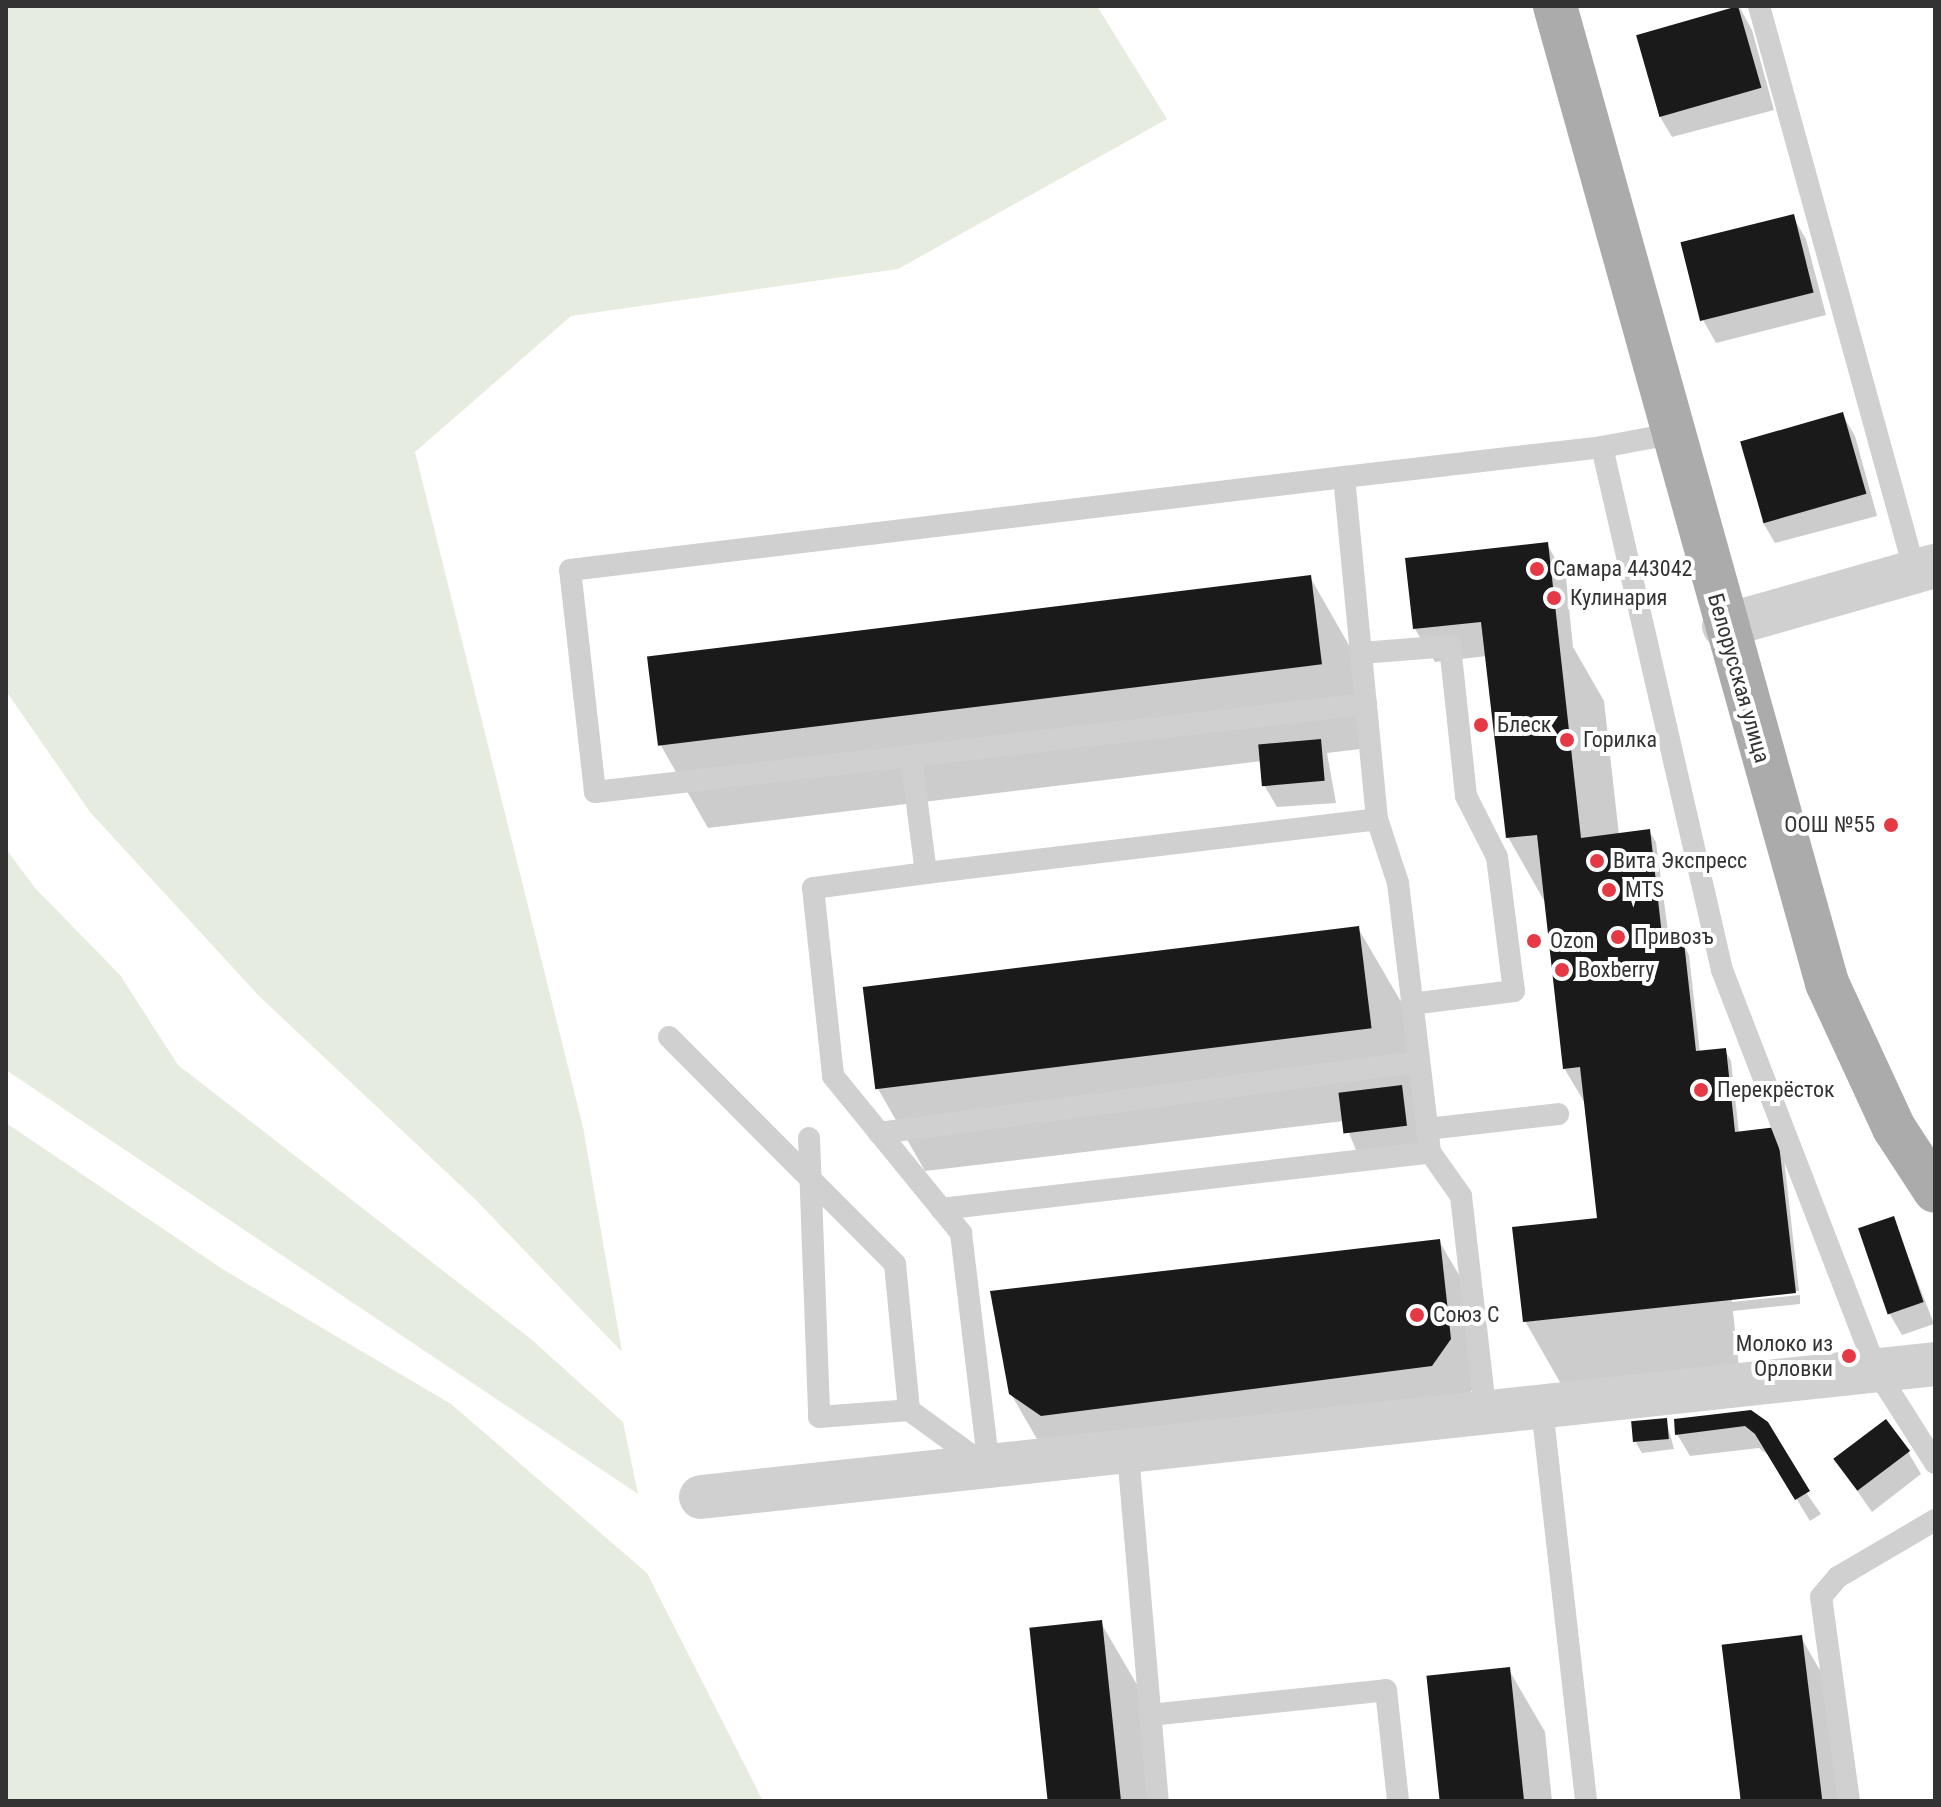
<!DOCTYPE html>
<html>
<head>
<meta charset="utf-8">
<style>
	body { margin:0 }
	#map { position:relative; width:1941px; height:1807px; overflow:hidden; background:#fff; font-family:"Roboto Condensed",sans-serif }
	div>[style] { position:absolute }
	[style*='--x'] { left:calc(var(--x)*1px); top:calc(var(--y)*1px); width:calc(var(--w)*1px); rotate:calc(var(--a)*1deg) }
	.green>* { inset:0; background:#e6ecdf }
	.shadow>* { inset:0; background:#0003 }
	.building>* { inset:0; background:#1a1a1a; transform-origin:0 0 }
	.lane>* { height:22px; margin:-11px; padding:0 11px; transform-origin:11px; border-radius:11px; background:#d0d0d0 }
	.street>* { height:44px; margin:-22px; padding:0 22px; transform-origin:22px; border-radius:22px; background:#d0d0d0 }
	.primary>* { height:44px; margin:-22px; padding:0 22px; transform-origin:22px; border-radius:22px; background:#ababab }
	.dots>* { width:22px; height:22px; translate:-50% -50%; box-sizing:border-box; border:4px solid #fff; border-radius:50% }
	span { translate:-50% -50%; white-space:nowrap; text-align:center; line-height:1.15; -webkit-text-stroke:8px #fff; paint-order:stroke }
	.poi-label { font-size:22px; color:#333 }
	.left { translate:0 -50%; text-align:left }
	.right { translate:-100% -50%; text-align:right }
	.street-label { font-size:22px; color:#333 }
	.frame { position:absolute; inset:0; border:8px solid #333; pointer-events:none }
</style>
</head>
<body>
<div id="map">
	<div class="green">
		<div style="clip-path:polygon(6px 6px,1097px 6px,1167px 119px,898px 269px,571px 316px,415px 452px,583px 1127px,622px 1352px,476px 1200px,259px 996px,90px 812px,6px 691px)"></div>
		<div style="clip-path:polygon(6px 849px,35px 888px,120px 975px,178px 1065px,531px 1339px,623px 1422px,638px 1494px,6px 1070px)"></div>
		<div style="clip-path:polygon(6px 1123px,224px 1270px,451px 1404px,647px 1573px,763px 1801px,6px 1801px)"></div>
	</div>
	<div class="shadow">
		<div style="clip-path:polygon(1740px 8px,1752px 30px,1774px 110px,1672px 137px,1659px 115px,1638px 35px)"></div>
		<div style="clip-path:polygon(1793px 217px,1806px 239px,1826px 315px,1716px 343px,1703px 320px)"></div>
		<div style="clip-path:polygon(1842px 414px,1855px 436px,1877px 516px,1775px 543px,1762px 521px)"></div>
		<div style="clip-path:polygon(1547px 544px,1566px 578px,1573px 647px,1604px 701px,1619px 835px,1649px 831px,1656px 842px,1670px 946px,1683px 944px,1689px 955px,1700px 1053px,1725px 1050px,1731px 1061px,1739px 1133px,1782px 1140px,1799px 1291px,1732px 1298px,1732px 1302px,1800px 1295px,1800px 1304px,1733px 1311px,1741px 1388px,1573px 1405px,1525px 1321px,1599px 1220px,1586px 1105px,1564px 1068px,1546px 904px,1508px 837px,1487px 656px,1435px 662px,1415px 629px)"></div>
		<div style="clip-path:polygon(1310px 577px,1358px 661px,1369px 748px,1327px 753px,1336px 803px,1277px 807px,1264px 785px,1262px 761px,708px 828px,660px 744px)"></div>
		<div style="clip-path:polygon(1358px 928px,1407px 1012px,1419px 1148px,1358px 1155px,1344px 1121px,925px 1171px,877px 1087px)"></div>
		<div style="clip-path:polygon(1893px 1218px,1934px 1324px,1902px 1335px,1889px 1313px)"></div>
		<div style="clip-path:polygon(1439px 1241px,1465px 1285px,1476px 1385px,1457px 1410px,1067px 1459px,1037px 1439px,1011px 1394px)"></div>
		<div style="clip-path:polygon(1751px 1413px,1821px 1514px,1810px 1521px,1771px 1457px,1759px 1448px,1690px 1456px,1677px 1434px)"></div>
		<div style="clip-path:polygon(1666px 1420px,1674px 1449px,1642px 1453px,1636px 1443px)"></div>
		<div style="clip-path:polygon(1908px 1452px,1921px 1474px,1872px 1512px,1835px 1459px)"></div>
		<div style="clip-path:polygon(1101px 1623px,1150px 1707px,1160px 1801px,1049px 1801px)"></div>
		<div style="clip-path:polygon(1801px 1637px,1826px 1681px,1840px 1801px,1742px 1801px)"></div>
		<div style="clip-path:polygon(1509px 1670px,1545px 1732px,1552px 1801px,1441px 1801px)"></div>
	</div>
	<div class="building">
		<div style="left:1738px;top:6px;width:85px;height:106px;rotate:74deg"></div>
		<div style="left:1794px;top:214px;width:81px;height:117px;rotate:76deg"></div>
		<div style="left:1843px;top:412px;width:85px;height:107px;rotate:74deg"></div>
		<div style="clip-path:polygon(1548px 542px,1581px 838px,1650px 829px,1663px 944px,1684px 942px,1696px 1051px,1726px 1048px,1735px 1132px,1777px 1127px,1796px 1293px,1523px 1322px,1512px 1227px,1597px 1218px,1580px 1067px,1563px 1069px,1537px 835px,1506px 838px,1481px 622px,1413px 629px,1405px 558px)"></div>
		<div style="left:1311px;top:575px;width:90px;height:669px;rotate:83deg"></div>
		<div style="left:1321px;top:739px;width:42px;height:63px;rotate:85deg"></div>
		<div style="left:1359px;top:926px;width:103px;height:500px;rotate:83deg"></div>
		<div style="left:1402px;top:1085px;width:41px;height:64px;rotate:83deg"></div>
		<div style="left:1894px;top:1216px;width:91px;height:38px;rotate:71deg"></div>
		<div style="clip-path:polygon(1440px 1239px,1451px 1339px,1432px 1366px,1041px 1416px,1009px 1394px,990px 1291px)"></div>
		<div style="clip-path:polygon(1751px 1410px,1768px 1422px,1810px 1491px,1795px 1500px,1755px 1434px,1745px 1426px,1675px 1435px,1674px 1419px)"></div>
		<div style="left:1667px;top:1418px;width:21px;height:36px;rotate:85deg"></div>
		<div style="left:1886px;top:1419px;width:40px;height:66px;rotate:53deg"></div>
		<div style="left:1102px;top:1620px;width:182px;height:73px;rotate:84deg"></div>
		<div style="left:1802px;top:1635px;width:167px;height:81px;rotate:83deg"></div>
		<div style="left:1510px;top:1667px;width:135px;height:84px;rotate:84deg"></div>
	</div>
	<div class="lane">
		<div style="--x:1759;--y:6;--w:587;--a:74.59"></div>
		<div style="--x:1602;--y:447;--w:537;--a:77.08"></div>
		<div style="--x:1722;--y:970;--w:429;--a:68.9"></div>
		<div style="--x:1876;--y:1370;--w:110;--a:57.6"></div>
		<div style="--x:1344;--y:477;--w:228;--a:84.5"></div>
		<div style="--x:1366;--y:704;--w:776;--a:173.49"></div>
		<div style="--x:595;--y:792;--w:223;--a:-96.4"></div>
		<div style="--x:570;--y:570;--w:780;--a:-6.85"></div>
		<div style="--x:1344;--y:477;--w:260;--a:-6.6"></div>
		<div style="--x:1602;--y:447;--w:70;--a:-10.7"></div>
		<div style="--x:1361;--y:653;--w:89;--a:-4.5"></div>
		<div style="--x:1450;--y:646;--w:151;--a:83.9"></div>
		<div style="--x:1466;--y:796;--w:68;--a:63.1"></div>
		<div style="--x:1497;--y:857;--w:135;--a:82.8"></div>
		<div style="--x:1514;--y:991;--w:104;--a:172.8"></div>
		<div style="--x:911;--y:756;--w:118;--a:82.7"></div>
		<div style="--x:926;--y:873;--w:454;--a:-6.8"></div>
		<div style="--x:1377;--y:819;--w:116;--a:-95.5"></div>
		<div style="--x:1377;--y:819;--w:67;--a:71.8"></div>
		<div style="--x:1398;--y:883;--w:271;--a:83.2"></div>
		<div style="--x:1430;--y:1152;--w:54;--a:54.8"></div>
		<div style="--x:1461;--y:1196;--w:219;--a:83.5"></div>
		<div style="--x:926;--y:873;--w:114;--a:172.4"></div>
		<div style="--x:813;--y:888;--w:189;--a:83.9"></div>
		<div style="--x:833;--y:1076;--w:203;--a:50.8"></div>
		<div style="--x:961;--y:1233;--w:238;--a:83.2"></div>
		<div style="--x:669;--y:1037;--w:320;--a:45.1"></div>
		<div style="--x:895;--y:1264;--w:147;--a:84.5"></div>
		<div style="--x:909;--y:1410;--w:90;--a:36"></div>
		<div style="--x:1427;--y:1129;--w:132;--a:-6.5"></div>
		<div style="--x:879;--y:1133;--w:543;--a:-7.52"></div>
		<div style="--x:809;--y:1138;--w:279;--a:87.9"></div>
		<div style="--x:819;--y:1417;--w:90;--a:-4.4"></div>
		<div style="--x:941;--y:1209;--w:492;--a:-6.6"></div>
		<div style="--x:1542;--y:1408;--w:395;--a:83.6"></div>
		<div style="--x:1128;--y:1454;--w:348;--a:85.1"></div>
		<div style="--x:1150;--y:1715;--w:237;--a:-6"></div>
		<div style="--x:1386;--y:1690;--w:112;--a:83.8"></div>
		<div style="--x:1849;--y:1801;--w:206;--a:-97.8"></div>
		<div style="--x:1821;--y:1597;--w:26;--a:-50"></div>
		<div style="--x:1838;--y:1577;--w:113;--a:-30.4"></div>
	</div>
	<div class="street">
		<div style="--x:1724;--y:626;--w:219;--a:-15.9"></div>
		<div style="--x:701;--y:1497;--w:1241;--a:-6.15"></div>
	</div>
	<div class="primary">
		<div style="--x:1555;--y:6;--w:1014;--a:74.44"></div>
		<div style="--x:1827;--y:983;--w:160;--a:65.2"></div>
		<div style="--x:1894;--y:1128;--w:75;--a:56.9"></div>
	</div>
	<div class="dots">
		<div style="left:1537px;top:569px;background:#e63946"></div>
		<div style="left:1554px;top:598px;background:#e63946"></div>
		<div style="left:1481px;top:725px;background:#e63946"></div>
		<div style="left:1567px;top:740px;background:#e63946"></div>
		<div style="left:1891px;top:825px;background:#e63946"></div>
		<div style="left:1597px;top:861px;background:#e63946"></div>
		<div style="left:1609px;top:890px;background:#e63946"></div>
		<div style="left:1618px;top:937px;background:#e63946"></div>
		<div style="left:1534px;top:941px;background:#e63946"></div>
		<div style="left:1562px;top:970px;background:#e63946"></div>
		<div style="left:1701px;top:1090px;background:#e63946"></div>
		<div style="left:1417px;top:1315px;background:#e63946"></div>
		<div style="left:1849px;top:1356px;background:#e63946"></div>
	</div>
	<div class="poi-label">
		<span class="left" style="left:1553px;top:569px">Самара 443042</span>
		<span class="left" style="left:1570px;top:598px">Кулинария</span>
		<span class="left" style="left:1497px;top:725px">Блеск</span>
		<span class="left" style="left:1583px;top:740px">Горилка</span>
		<span class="right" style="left:1875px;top:825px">ООШ №55</span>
		<span class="left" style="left:1613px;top:861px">Вита Экспресс</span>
		<span class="left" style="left:1625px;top:890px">MTS</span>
		<span class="left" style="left:1634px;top:937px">Привозъ</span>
		<span class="left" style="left:1550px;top:941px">Ozon</span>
		<span class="left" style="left:1578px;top:970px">Boxberry</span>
		<span class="left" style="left:1717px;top:1090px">Перекрёсток</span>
		<span class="left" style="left:1433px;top:1315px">Союз С</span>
		<span class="right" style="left:1833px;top:1356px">Молоко из<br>Орловки</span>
	</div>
	<div class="street-label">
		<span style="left:1739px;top:678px;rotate:74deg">Белорусская улица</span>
	</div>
	<div class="frame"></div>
</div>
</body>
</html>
